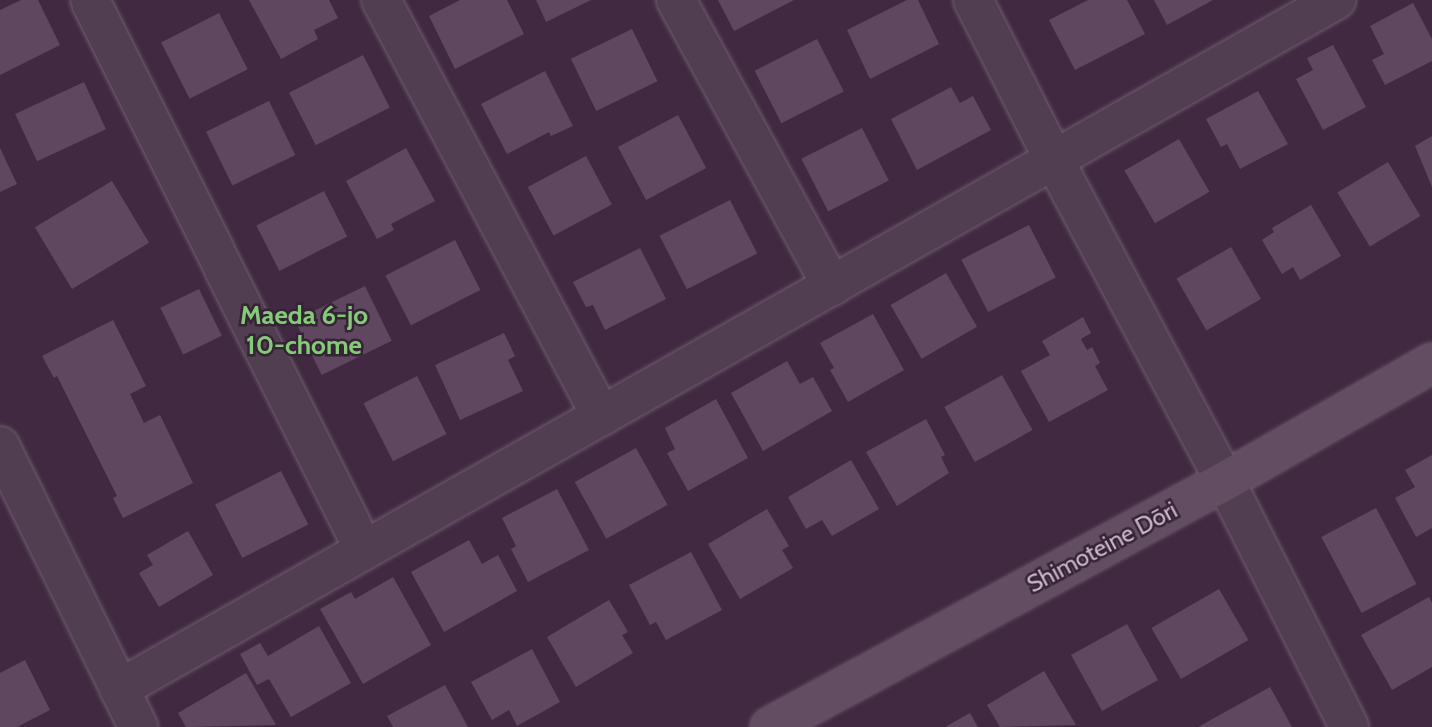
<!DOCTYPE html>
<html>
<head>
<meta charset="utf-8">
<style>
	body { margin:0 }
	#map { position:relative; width:1432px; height:727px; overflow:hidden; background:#412a41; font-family:Cabin,sans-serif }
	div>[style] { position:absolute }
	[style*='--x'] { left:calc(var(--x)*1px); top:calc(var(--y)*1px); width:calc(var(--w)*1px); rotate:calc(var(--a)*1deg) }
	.building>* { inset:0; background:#604760; transform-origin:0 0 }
	.roads { filter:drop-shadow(0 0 2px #6e5c6e) drop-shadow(0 0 2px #6e5c6e) }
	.minor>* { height:38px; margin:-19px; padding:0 19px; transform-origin:19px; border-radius:19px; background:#513e50 }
	.secondary>* { height:38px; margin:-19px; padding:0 19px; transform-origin:19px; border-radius:19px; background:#634d62 }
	span { translate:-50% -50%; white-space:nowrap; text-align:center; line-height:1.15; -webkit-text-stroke:5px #362336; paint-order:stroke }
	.street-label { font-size:24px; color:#cbbbca }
	.neighbourhood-label { font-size:26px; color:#81cc75; font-weight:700 }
</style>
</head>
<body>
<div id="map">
	<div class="building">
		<div style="clip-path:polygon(21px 0,38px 0,60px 45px,0 75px,0 10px)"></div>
		<div style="clip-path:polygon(249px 0,329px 0,338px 18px,314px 30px,318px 39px,281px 59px)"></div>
		<div style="clip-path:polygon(460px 0,507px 0,524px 34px,455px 69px,429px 16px)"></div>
		<div style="clip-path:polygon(536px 0,591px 0,546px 22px)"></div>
		<div style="clip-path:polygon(718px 0,794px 0,734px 31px)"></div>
		<div style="clip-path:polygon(907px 0,918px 0,939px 44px,870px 79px,847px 30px)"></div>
		<div style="clip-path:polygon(1088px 0,1127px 0,1145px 34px,1075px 70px,1049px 20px)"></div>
		<div style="clip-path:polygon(1154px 0,1213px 0,1167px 25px)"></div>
		<div style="clip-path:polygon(1413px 3px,1432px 39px,1432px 61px,1385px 85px,1372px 60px,1384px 54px,1370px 26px)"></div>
		<div style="left:219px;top:13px;width:63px;height:65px;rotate:63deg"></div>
		<div style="left:632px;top:29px;width:58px;height:68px;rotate:64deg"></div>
		<div style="left:817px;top:39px;width:59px;height:70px;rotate:63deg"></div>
		<div style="clip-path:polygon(1333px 45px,1366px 107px,1323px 130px,1296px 79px,1313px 70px,1307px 58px)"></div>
		<div style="left:363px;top:55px;width:59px;height:83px;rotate:63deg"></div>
		<div style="clip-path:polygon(545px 71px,573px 126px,551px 136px,549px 132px,507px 154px,481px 104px)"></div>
		<div style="left:84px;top:82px;width:52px;height:76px;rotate:65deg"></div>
		<div style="clip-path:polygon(951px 87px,960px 103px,973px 96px,991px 130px,917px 170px,891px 119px)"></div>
		<div style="clip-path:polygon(1258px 91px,1288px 144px,1240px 169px,1227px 144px,1221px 147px,1206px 119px)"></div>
		<div style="left:269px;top:101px;width:60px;height:70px;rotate:64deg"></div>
		<div style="left:678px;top:115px;width:60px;height:68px;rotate:62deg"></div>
		<div style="left:862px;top:128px;width:59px;height:68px;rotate:63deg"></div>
		<div style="clip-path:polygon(1432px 136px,1432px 187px,1415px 146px)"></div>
		<div style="left:1179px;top:139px;width:61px;height:63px;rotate:60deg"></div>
		<div style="clip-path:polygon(0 148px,17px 184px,0 192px)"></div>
		<div style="clip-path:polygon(406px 148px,435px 201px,391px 224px,394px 230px,377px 239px,346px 181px)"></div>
		<div style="left:586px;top:156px;width:55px;height:66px;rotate:62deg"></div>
		<div style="left:1388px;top:162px;width:63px;height:59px;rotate:59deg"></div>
		<div style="left:112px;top:181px;width:72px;height:90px;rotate:59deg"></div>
		<div style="left:324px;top:191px;width:51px;height:76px;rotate:63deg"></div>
		<div style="left:730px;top:200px;width:60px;height:79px;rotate:63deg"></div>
		<div style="clip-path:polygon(1311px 205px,1341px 256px,1300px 280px,1293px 267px,1282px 274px,1262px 240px,1274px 232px,1272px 228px)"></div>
		<div style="left:1029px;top:225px;width:59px;height:76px;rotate:63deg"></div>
		<div style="left:455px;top:240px;width:56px;height:78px;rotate:63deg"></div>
		<div style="left:1231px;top:247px;width:60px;height:63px;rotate:60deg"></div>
		<div style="clip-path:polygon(640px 248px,666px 299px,605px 330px,593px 305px,586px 307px,573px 282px)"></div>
		<div style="left:946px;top:273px;width:62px;height:64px;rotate:60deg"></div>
		<div style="left:365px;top:286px;width:61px;height:78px;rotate:64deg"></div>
		<div style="left:199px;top:289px;width:52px;height:43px;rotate:64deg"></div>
		<div style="clip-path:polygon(873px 314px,904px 370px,848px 402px,830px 370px,834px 368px,820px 343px)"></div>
		<div style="clip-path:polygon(1083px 317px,1091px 333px,1081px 339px,1087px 350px,1092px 347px,1100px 363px,1095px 366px,1108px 390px,1049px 422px,1021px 371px,1050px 355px,1042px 341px)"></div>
		<div style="clip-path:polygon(113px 320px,146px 386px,130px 394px,144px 423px,160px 415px,193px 483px,123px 518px,113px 498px,117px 496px,57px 376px,54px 378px,42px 356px)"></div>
		<div style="clip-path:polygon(504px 333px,515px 356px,508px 360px,523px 391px,460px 420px,435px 365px)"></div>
		<div style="clip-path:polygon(787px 361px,800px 384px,813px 377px,832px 411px,763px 451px,731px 393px)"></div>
		<div style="left:1002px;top:375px;width:63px;height:66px;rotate:61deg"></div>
		<div style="left:417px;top:376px;width:65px;height:60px;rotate:63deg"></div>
		<div style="clip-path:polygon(716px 399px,748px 458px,688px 491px,667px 453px,675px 449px,665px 428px)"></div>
		<div style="clip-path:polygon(926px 419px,945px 455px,941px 457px,949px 473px,897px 506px,866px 452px)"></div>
		<div style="left:636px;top:448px;width:65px;height:70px;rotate:61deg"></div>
		<div style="clip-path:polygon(1432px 455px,1432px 528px,1416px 537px,1395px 498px,1415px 487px,1405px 470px)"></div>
		<div style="clip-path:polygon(851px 460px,879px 509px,832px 536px,822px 520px,806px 529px,788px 497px)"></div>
		<div style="left:281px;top:471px;width:60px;height:74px;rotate:63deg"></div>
		<div style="clip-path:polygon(557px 489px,589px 550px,528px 582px,511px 549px,516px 546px,502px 518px)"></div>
		<div style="left:1376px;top:508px;width:86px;height:62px;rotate:62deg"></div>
		<div style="clip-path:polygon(767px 509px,789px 546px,782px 550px,793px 568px,740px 599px,708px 544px)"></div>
		<div style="clip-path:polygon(188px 531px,213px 575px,159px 607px,139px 573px,153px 565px,147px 555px)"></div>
		<div style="clip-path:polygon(469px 540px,482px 564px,498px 555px,517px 591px,444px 632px,411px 572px)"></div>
		<div style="clip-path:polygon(691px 552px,722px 610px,666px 640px,656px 622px,650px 625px,629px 585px)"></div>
		<div style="clip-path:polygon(393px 577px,431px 645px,363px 684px,320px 609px,351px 592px,355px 599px)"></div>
		<div style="left:1219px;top:589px;width:59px;height:78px;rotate:60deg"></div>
		<div style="clip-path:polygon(1429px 597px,1432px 603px,1432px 667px,1392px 690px,1361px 635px)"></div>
		<div style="clip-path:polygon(609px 600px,628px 632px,622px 635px,633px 653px,576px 687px,547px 637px)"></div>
		<div style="left:1127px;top:624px;width:64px;height:64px;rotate:61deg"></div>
		<div style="clip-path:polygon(319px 626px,351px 683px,291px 717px,269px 679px,257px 685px,240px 654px,260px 643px,268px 656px)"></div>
		<div style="clip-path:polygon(532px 649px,560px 702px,517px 726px,509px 710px,492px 720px,471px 682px)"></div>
		<div style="clip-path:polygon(25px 660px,50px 710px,17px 727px,0 727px,0 673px)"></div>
		<div style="clip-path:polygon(1044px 671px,1076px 725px,1000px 727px,987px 705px)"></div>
		<div style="clip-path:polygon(246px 673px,276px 725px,186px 727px,178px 713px)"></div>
		<div style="clip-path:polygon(445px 685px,468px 727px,393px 727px,387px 716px)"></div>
		<div style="clip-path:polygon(1270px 687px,1292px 727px,1198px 727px)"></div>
		<div style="clip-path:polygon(970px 713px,978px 727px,945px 727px)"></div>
	</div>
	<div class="roads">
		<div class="minor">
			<div style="--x:90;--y:0;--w:614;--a:63.52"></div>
			<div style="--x:381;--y:0;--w:471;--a:62.1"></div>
			<div style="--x:676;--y:0;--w:326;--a:61.4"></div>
			<div style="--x:973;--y:0;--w:179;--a:63.1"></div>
			<div style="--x:1054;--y:160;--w:364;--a:62"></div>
			<div style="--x:1225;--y:481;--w:275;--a:63.2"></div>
			<div style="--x:0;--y:446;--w:313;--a:63.8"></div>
			<div style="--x:119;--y:689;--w:1399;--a:-29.52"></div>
		</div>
		<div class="secondary">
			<div style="--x:770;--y:727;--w:517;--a:-28.4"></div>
			<div style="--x:1225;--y:481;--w:238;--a:-29.7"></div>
		</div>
	</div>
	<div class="street-label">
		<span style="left:1102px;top:547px;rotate:-28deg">Shimoteine Dōri</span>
	</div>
	<div class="neighbourhood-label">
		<span style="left:304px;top:331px">Maeda 6-jo<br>10-chome</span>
	</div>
</div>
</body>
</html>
